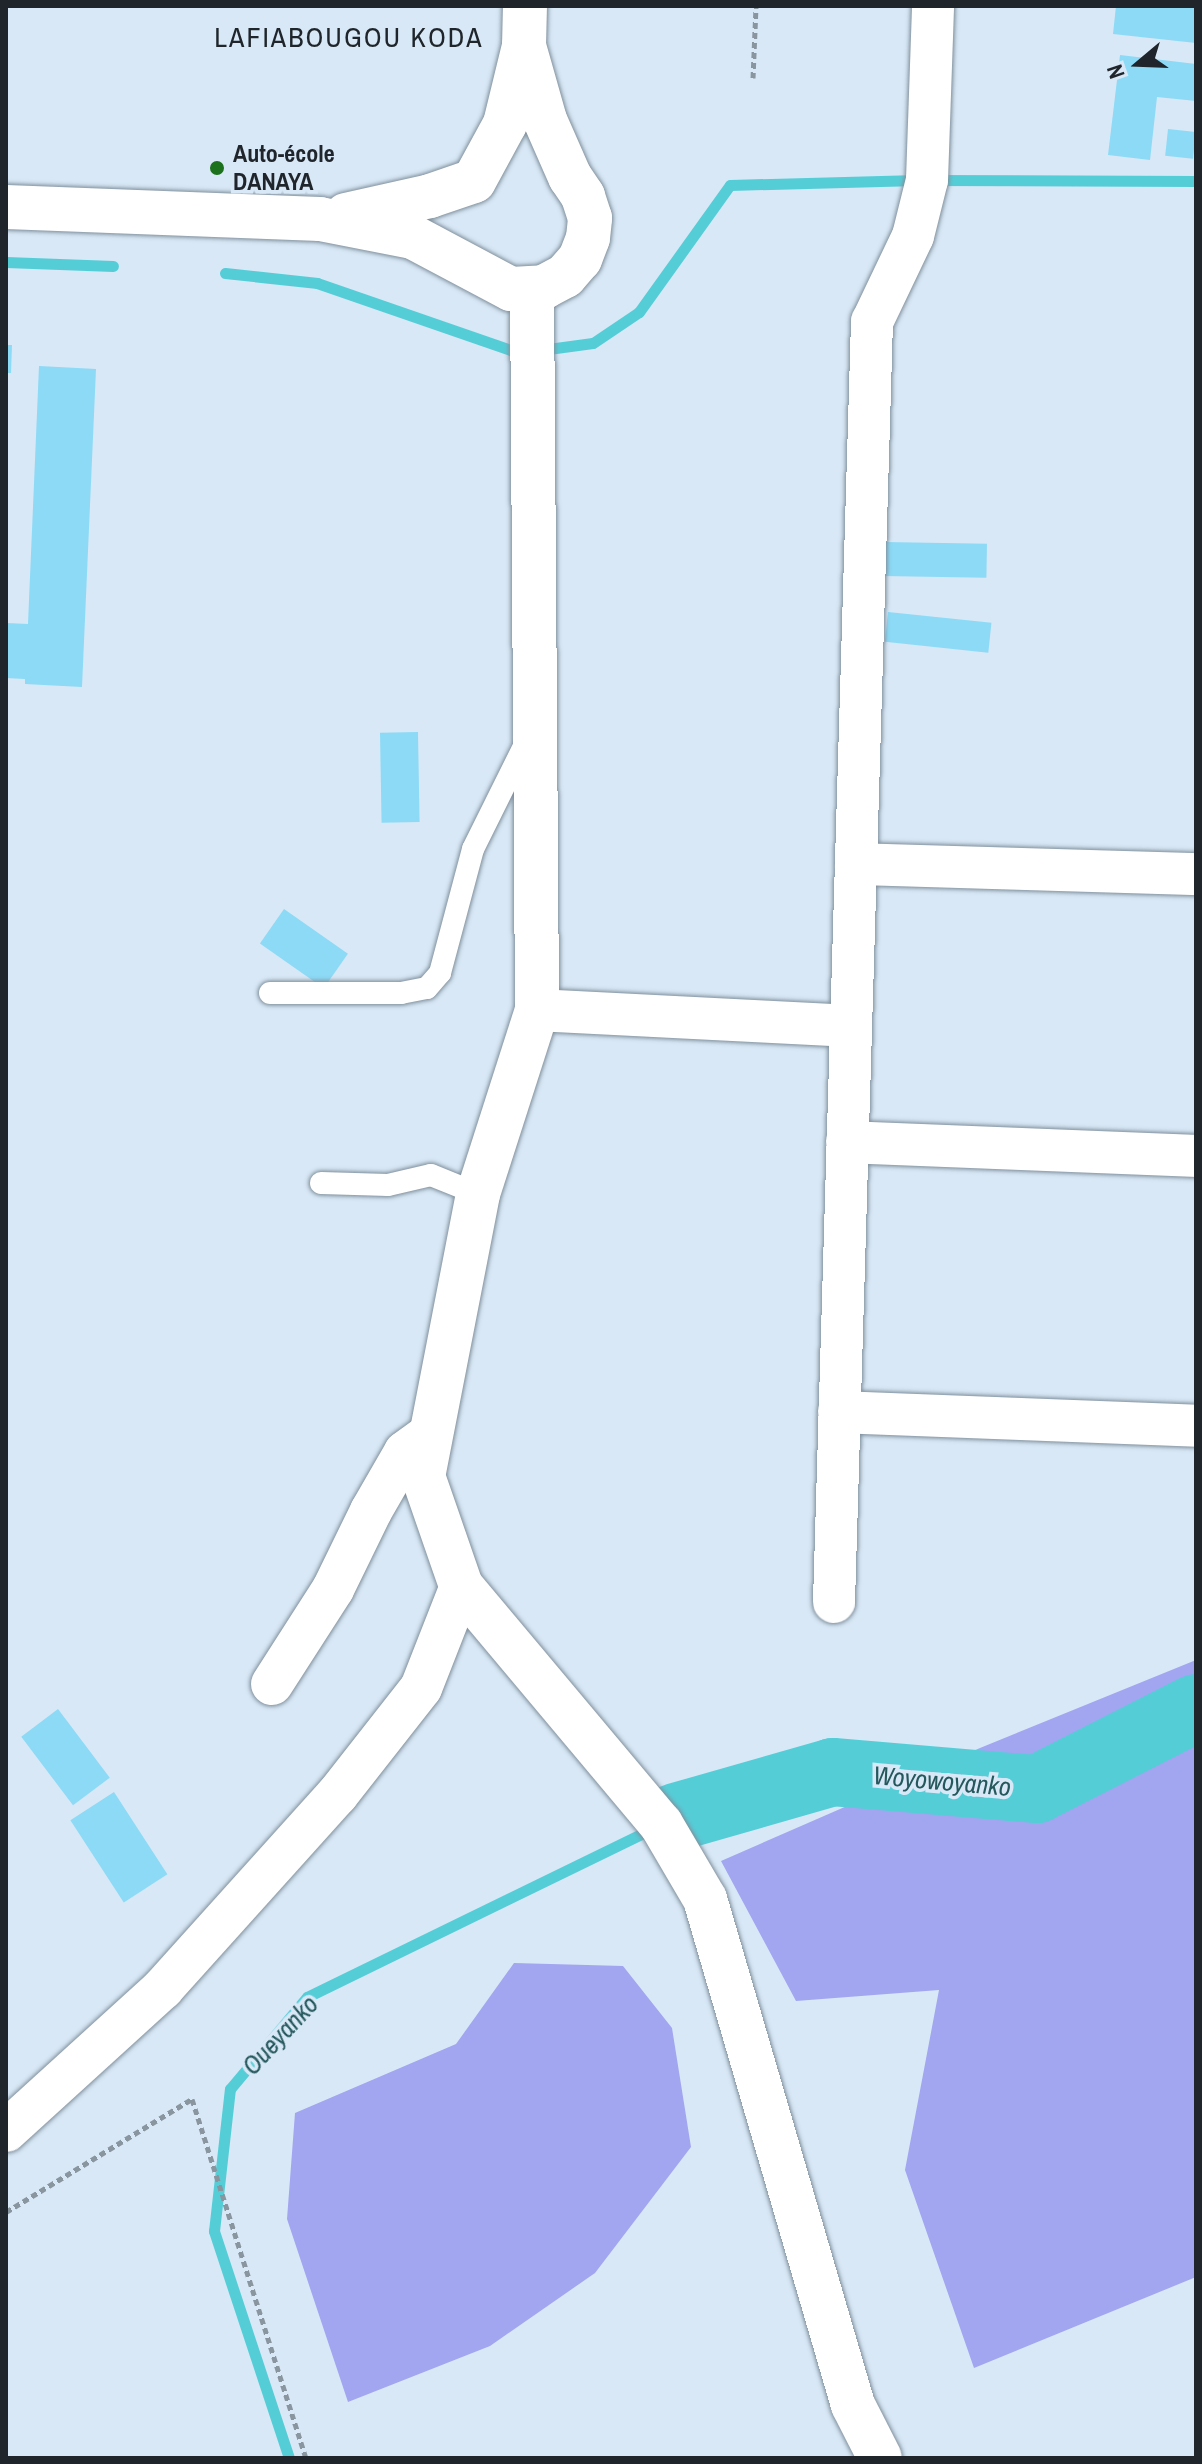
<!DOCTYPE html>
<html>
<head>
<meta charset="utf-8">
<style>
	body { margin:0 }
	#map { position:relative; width:1202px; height:2464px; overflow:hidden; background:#d8e8f6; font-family:"Archivo Narrow",sans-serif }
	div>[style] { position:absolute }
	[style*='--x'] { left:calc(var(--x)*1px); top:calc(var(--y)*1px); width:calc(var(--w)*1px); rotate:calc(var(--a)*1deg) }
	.forest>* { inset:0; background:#a2a5f0 }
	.stream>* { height:11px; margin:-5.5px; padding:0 5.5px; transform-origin:5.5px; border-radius:5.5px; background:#55cdd7 }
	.river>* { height:68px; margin:-34px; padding:0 34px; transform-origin:34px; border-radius:34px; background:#55cdd7 }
	.building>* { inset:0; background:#8cdaf6; transform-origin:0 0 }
	.path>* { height:5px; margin-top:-2.5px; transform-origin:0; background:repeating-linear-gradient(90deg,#89959f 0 6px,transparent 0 10px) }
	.roads { filter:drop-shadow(0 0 2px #808f9c) drop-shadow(0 0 2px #808f9c) }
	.service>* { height:22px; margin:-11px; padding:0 11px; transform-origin:11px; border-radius:11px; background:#fff }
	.minor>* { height:42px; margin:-21px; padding:0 21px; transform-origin:21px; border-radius:21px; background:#fff }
	.tertiary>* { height:44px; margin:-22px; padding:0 22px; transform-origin:22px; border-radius:22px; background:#fff }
	.dots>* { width:22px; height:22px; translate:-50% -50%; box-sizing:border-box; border:4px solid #d8e8f6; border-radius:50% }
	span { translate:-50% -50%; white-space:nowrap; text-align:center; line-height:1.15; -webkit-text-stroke:7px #d8e8f6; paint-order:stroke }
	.poi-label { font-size:24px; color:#1f252a; font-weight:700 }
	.left { translate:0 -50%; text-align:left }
	.water-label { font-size:26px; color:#25585d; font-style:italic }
	.quarter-label { font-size:28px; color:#1f252a; letter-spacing:2px }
	.frame { position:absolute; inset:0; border:8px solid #1f252a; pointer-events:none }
	.north { position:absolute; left:1098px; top:24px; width:80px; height:80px; -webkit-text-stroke:6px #d8e8f6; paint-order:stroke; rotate:251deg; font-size:22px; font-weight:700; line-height:32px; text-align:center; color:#1f252a }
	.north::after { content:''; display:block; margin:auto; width:28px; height:36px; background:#1f252a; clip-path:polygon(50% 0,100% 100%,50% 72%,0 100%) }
</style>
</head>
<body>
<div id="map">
	<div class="forest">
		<div style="clip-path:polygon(1196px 1660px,1196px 2277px,974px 2368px,905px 2170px,939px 1990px,796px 2001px,721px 1861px,980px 1748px)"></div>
		<div style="clip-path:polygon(514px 1963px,623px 1966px,672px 2028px,691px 2147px,595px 2273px,490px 2346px,348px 2402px,287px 2219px,295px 2113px,456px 2044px)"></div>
	</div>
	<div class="stream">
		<div style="--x:6;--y:262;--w:107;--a:2.1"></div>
		<div style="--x:225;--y:273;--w:93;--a:6.2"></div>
		<div style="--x:317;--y:283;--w:205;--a:19.1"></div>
		<div style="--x:511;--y:350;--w:13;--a:0"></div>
		<div style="--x:541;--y:350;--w:52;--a:-7.7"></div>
		<div style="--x:593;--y:343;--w:55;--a:-34"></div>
		<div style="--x:639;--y:312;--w:156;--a:-54.4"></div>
		<div style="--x:730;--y:185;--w:197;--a:-1.5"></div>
		<div style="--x:927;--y:180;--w:269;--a:0.2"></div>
		<div style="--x:289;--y:2458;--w:239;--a:-108.3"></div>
		<div style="--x:214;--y:2231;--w:143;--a:-83.6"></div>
		<div style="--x:230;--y:2089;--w:120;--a:-50.1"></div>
		<div style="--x:307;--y:1997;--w:385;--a:-26"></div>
	</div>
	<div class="river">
		<div style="--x:676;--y:1817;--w:163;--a:-16"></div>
		<div style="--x:833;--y:1772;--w:205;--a:4.8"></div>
		<div style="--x:1037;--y:1789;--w:178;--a:-27"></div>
	</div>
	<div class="building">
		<div style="clip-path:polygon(1116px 6px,1196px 8px,1196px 43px,1113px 34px)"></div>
		<div style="clip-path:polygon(1120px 55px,1196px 64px,1196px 101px,1157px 97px,1150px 160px,1108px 155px)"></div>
		<div style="left:1168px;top:129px;width:28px;height:27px;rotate:6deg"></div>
		<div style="clip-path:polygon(6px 345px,12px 345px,11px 373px,6px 373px)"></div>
		<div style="clip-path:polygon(39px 366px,96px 369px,82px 687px,25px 684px,25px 679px,6px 678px,6px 623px,28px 624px)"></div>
		<div style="left:884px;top:542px;width:103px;height:34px;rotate:1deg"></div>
		<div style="left:888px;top:612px;width:104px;height:30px;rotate:6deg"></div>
		<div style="left:418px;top:732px;width:90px;height:38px;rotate:89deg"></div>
		<div style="left:284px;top:909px;width:78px;height:42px;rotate:35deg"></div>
		<div style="left:58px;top:1709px;width:86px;height:46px;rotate:53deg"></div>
		<div style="left:114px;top:1792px;width:98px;height:52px;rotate:57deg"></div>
	</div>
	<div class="path">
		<div style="--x:753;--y:78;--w:72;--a:-87.6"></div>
		<div style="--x:6;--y:2212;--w:218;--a:-31.3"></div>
		<div style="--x:192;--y:2099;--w:377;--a:72.4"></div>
	</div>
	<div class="roads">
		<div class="service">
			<div style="--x:270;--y:993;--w:131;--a:0"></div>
			<div style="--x:401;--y:993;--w:26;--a:-11"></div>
			<div style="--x:427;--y:988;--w:20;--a:-49"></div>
			<div style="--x:440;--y:973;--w:128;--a:-75.1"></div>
			<div style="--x:473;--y:849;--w:119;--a:-63.6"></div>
			<div style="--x:321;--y:1183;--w:67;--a:1.7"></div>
			<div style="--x:388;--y:1185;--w:44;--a:-13.1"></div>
			<div style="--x:431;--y:1175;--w:51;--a:22"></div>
		</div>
		<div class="minor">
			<div style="--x:856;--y:864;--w:340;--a:1.7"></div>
			<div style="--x:537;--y:1010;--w:314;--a:2.9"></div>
			<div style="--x:847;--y:1142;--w:349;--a:2.3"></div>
			<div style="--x:839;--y:1412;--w:357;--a:2.2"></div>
			<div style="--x:834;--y:1602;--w:1281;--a:-88.3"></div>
			<div style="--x:872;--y:322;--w:95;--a:-64.5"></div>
			<div style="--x:913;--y:236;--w:58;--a:-76"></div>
			<div style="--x:927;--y:180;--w:174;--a:-88"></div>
			<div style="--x:272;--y:1684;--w:113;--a:-57.3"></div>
			<div style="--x:333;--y:1589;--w:87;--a:-64"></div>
			<div style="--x:371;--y:1511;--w:68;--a:-60"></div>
			<div style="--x:405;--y:1452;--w:32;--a:-36"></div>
			<div style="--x:6;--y:2131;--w:212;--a:-42.3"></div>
			<div style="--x:163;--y:1988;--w:260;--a:-48"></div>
			<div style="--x:337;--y:1795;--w:136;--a:-51.9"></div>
			<div style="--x:421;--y:1688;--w:110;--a:-68.6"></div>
		</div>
		<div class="tertiary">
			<div style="--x:6;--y:207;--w:314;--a:2.2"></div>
			<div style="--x:320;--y:219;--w:95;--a:11"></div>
			<div style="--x:413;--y:237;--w:111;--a:28"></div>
			<div style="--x:511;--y:289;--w:33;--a:-3"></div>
			<div style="--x:544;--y:287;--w:24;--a:-28"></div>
			<div style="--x:565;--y:276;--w:23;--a:-49"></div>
			<div style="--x:580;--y:259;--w:22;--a:-69"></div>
			<div style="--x:588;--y:238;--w:20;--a:-84"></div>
			<div style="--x:590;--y:218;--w:23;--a:-108"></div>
			<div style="--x:583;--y:196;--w:23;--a:-124"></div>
			<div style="--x:570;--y:177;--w:62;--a:-113.7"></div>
			<div style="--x:545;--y:120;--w:77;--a:-105.8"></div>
			<div style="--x:346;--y:215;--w:86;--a:-12.7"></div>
			<div style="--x:430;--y:196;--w:46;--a:-18.8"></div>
			<div style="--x:474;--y:181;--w:65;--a:-61.5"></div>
			<div style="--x:505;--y:124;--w:80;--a:-76.3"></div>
			<div style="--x:524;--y:46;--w:40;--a:-88.6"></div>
			<div style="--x:532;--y:288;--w:722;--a:89.6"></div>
			<div style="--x:537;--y:1010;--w:193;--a:107.8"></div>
			<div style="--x:478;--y:1194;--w:287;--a:101"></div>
			<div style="--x:423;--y:1476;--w:116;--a:70.9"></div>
			<div style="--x:461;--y:1586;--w:311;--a:50"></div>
			<div style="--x:661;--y:1824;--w:87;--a:59.6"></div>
			<div style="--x:705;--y:1899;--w:527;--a:73.7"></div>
			<div style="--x:853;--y:2405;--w:59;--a:63"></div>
		</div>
	</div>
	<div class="dots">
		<div style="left:217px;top:168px;background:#1b711c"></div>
	</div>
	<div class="poi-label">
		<span class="left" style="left:233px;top:168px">Auto-école<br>DANAYA</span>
	</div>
	<div class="water-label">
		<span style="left:942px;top:1781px;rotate:5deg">Woyowoyanko</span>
		<span style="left:280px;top:2035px;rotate:-47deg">Oueyanko</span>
	</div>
	<div class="quarter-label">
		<span style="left:349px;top:37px">LAFIABOUGOU KODA</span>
	</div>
	<div class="frame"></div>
	<div class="north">N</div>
</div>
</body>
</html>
